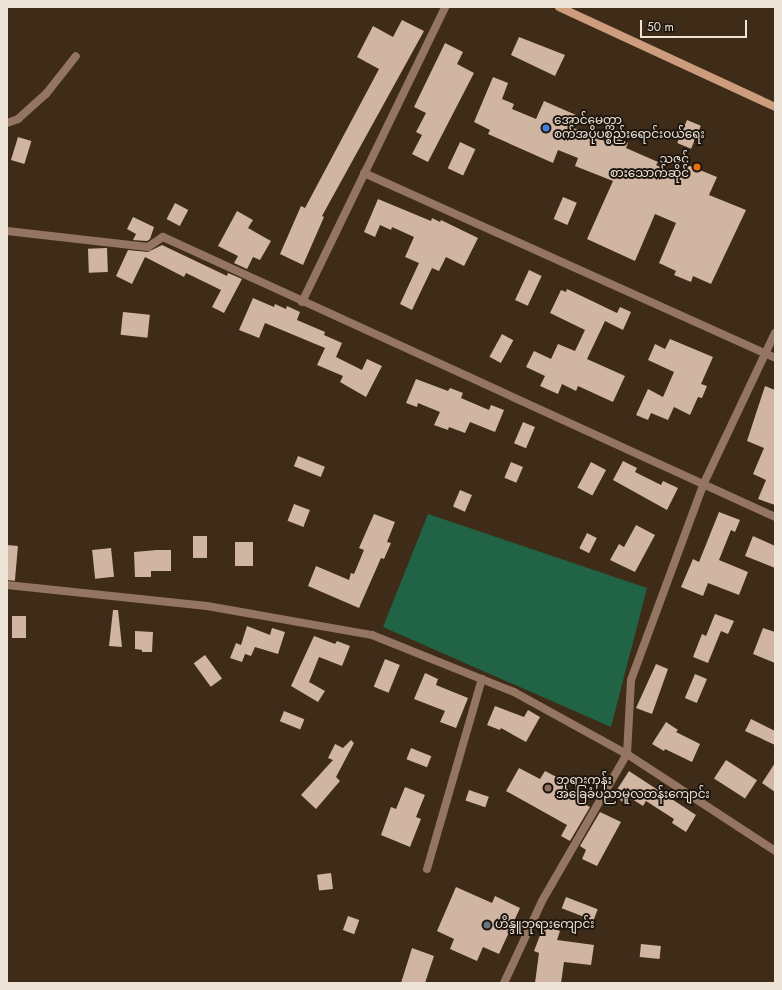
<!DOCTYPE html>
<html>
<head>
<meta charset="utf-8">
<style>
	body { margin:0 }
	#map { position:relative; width:782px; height:990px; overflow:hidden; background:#3e2c19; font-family:Jost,"Noto Sans Myanmar",sans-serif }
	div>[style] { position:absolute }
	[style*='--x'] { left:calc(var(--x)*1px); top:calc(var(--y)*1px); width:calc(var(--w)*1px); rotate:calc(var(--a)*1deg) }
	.green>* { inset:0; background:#206445 }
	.building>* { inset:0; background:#d0b5a3; transform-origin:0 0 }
	.minor>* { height:8px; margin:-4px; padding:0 4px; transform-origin:4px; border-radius:4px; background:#947562 }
	.secondary>* { height:8px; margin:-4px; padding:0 4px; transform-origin:4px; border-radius:4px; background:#cc9c7d }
	.dots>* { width:11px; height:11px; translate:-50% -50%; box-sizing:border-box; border:2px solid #1e160e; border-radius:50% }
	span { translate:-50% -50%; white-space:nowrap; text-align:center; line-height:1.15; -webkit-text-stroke:4px #1e160e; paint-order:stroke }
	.poi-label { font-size:12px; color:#eee3d7 }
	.left { translate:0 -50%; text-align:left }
	.right { translate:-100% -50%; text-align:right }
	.frame { position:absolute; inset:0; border:8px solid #eee3d7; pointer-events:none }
	.scale { position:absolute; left:640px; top:20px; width:107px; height:18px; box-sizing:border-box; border:2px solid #eee3d7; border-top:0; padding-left:5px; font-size:12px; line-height:14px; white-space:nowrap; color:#eee3d7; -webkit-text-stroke:3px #1e160e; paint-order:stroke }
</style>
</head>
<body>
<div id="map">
	<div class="green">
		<div style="clip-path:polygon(428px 514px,647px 588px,611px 727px,383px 627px)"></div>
	</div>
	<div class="building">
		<div style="clip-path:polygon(402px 20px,424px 31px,322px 216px,324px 217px,303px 265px,280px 254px,301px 206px,305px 208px,379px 69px,357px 57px,373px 26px,393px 37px)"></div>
		<div style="clip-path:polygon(519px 37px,565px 55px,555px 76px,511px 55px)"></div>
		<div style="clip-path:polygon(445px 43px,463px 52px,457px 64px,474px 73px,428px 162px,412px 154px,422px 135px,416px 132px,426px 113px,414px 107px)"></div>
		<div style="clip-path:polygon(493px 77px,508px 83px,502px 99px,514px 104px,512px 109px,536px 119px,544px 101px,576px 115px,571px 127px,607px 142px,610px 135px,628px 143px,626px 148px,658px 162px,656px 165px,680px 176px,685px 164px,717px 177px,709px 195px,746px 210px,711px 284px,693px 276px,691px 282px,674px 275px,676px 271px,659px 263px,676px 223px,655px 214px,635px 261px,587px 239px,613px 181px,575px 166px,578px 158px,558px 150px,553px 163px,488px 134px,490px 130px,474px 122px)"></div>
		<div style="left:687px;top:120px;width:15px;height:25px;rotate:23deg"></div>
		<div style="left:18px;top:137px;width:14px;height:24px;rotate:17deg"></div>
		<div style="left:460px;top:142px;width:17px;height:29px;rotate:25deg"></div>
		<div style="left:563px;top:197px;width:15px;height:24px;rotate:23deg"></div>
		<div style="clip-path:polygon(378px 199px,431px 221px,432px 218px,440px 222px,441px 220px,478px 238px,464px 266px,446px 257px,439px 271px,432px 268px,412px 310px,400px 304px,419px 263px,405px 257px,414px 237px,392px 227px,391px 230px,380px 225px,375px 237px,364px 232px)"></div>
		<div style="left:175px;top:203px;width:15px;height:18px;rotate:28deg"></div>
		<div style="clip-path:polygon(237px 211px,253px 220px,248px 228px,271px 241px,260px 260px,253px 257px,247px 269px,234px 263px,238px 256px,218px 246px)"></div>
		<div style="clip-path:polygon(133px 217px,154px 227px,150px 239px,147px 241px,133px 240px,136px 234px,127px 229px)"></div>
		<div style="clip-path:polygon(162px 245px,227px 276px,228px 273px,242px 279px,224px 313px,212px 307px,221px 290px,186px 273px,184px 277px,145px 257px,132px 284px,116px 276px,128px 250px,148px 252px)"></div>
		<div style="left:107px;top:248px;width:24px;height:19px;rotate:88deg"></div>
		<div style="left:529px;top:270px;width:14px;height:33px;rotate:25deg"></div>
		<div style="clip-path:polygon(567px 289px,617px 313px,620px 307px,631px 312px,623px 330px,605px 321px,587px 359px,625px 376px,613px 402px,578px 386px,576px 391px,562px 384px,558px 394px,540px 386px,545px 376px,526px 367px,534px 351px,551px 359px,558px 344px,575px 351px,585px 330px,550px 313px,561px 290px,566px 292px)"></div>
		<div style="clip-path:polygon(253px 298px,274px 307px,275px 304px,286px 309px,287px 306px,300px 312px,297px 320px,325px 332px,324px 335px,342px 343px,336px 357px,362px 370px,367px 359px,382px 366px,366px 397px,340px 382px,343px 376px,317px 365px,325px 348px,265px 323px,259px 338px,239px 330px)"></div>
		<div style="left:123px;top:312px;width:27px;height:23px;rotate:6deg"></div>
		<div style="left:502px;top:334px;width:13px;height:26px;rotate:29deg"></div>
		<div style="clip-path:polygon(670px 339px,713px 357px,701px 384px,707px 386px,702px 398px,698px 397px,690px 415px,674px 407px,668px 420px,651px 413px,648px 420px,636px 415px,648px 389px,663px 397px,674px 372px,648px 360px,655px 344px,665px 349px)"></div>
		<div style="clip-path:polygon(416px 379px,448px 391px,450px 388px,463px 393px,461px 398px,489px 410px,491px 405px,504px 410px,495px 432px,470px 422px,465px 433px,449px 427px,448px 430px,434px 425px,440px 412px,418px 403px,417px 407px,406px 403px)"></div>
		<div style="clip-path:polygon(765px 386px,775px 390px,775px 505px,758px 499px,766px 480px,753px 474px,764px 448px,747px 441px)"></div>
		<div style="left:523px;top:422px;width:13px;height:23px;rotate:23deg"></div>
		<div style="left:298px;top:456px;width:29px;height:11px;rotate:22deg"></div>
		<div style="clip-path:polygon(623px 461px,637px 468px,635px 472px,661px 485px,663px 481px,678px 488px,667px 510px,613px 480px)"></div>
		<div style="left:511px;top:462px;width:13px;height:17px;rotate:23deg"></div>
		<div style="left:591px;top:462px;width:17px;height:29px;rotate:28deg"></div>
		<div style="left:460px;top:490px;width:13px;height:18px;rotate:23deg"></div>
		<div style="left:294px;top:504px;width:17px;height:18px;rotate:21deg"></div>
		<div style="clip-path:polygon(719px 512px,740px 520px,735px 532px,731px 530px,719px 560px,748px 572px,739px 595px,708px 583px,703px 596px,681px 587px,693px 559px,699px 562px)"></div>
		<div style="clip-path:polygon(374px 514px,395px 522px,387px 542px,391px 543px,384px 559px,381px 558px,359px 608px,308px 586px,316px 566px,349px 580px,351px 573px,354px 574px,364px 550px,359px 548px)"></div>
		<div style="clip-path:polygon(636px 525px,655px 535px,635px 572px,610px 560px,619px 544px,624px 547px)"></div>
		<div style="left:587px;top:533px;width:11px;height:17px;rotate:27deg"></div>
		<div style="left:193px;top:536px;width:14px;height:22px"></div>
		<div style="clip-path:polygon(753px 536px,775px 546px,775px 568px,745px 556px)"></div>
		<div style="left:235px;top:542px;width:18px;height:24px"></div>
		<div style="left:7px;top:545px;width:11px;height:35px;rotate:5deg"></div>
		<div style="left:111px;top:548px;width:29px;height:19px;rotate:84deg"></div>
		<div style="clip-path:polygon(157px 550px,171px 550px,171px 571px,151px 571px,151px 577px,135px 577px,134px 552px)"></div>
		<div style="clip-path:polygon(113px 610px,118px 610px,122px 647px,109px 646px)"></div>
		<div style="clip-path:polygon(715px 614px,734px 621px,728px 634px,721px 631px,708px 663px,693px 657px,702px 634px,706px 636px)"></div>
		<div style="left:12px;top:616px;width:14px;height:22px"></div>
		<div style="clip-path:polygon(247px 626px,270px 635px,272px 628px,285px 632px,278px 654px,255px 647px,251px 656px,245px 654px,242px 662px,230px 658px,236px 643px,241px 645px)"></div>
		<div style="clip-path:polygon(763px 628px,775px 632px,775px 663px,753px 654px)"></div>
		<div style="clip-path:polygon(135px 631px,153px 632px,152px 652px,142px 652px,142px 650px,135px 649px)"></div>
		<div style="clip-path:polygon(314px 636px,335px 644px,337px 641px,350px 646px,342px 666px,319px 657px,309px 682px,325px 691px,318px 702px,291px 686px)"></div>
		<div style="left:205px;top:655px;width:29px;height:14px;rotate:54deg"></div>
		<div style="left:385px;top:659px;width:16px;height:30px;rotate:22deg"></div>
		<div style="clip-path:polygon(656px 664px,668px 669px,652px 714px,636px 708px)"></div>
		<div style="clip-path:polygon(425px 673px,438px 679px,436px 685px,468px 698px,456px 728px,440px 722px,445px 711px,414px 699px)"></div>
		<div style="left:695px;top:674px;width:13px;height:26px;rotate:23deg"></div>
		<div style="clip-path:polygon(495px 706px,524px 717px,528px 710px,540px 717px,526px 742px,501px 728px,500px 730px,487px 725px)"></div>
		<div style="left:284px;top:711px;width:22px;height:11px;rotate:22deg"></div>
		<div style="clip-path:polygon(751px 719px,775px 731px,775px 745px,745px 731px)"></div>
		<div style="clip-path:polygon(666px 722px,678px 730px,676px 732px,700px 744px,692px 762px,665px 749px,664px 751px,652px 744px)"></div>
		<div style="clip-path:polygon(351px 740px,354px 743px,336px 777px,340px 781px,316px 809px,301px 795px,333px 760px,328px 758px,335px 744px,343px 748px)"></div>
		<div style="left:411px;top:748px;width:22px;height:12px;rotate:22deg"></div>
		<div style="left:726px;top:760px;width:37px;height:22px;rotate:33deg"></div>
		<div style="clip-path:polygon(775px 763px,775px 792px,762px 783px)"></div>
		<div style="clip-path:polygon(519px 768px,540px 779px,545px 771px,566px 782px,561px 791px,590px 807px,570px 841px,561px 836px,567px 825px,506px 791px)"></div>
		<div style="clip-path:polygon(629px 771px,696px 815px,686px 832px,672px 823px,674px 819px,646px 801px,643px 806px,629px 797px,625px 803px,613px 796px)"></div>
		<div style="clip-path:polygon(405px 787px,425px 795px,416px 817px,421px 819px,410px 847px,381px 835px,391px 807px,396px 809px)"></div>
		<div style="left:469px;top:790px;width:21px;height:11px;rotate:19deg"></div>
		<div style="clip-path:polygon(600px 812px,621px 822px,597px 866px,582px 859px,586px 850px,580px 846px)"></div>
		<div style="left:331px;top:873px;width:16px;height:14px;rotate:83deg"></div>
		<div style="clip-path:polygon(456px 887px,492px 903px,495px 896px,520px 908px,499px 954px,483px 947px,477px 961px,450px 949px,454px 939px,437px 931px)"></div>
		<div style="left:566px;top:897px;width:34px;height:12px;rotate:21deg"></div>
		<div style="left:348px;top:916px;width:12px;height:15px;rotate:20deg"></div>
		<div style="clip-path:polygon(544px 925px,560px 931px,557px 940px,594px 945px,591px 965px,564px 962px,561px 983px,535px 983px,539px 953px,534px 951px)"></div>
		<div style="left:641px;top:944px;width:20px;height:13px;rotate:6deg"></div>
		<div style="clip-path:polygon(412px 948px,434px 956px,425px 983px,401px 983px)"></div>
	</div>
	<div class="minor">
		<div style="--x:7;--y:123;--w:12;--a:-20"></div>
		<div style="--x:18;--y:119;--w:38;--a:-42"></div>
		<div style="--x:46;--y:94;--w:48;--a:-51.7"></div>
		<div style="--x:364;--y:173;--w:451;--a:24.2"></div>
		<div style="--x:7;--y:231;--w:142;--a:6.5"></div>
		<div style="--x:148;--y:247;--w:18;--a:-34"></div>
		<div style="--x:163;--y:237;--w:673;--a:24.58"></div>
		<div style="--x:302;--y:302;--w:328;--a:-64.1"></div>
		<div style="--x:7;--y:585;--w:201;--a:6"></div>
		<div style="--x:207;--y:606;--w:168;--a:10"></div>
		<div style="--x:372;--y:635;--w:153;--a:21.9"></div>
		<div style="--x:514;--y:692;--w:129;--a:28.8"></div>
		<div style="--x:627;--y:754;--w:177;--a:33.2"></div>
		<div style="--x:427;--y:869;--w:198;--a:-73.9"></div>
		<div style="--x:504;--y:983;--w:90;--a:-65.1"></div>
		<div style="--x:542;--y:901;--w:170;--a:-60"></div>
		<div style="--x:627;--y:754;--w:74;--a:-86.9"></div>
		<div style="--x:631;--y:680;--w:210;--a:-69.7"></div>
		<div style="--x:704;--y:483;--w:166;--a:-64.7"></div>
	</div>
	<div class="secondary">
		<div style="--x:559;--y:7;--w:238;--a:24.8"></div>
	</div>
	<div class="dots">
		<div style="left:546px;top:128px;background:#3f7fe0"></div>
		<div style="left:697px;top:167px;background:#e8710a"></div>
		<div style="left:548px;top:788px;background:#8d6e63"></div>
		<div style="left:487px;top:925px;background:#6b7280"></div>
	</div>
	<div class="poi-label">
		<span class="left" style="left:554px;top:128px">အောင်မေတ္တာ<br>စက်အပိုပစ္စည်းရောင်းဝယ်ရေး</span>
		<span class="right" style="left:689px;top:167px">သဇင်<br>စားသောက်ဆိုင်</span>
		<span class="left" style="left:556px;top:788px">ဘုရားကုန်း<br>အခြေခံပညာမူလတန်းကျောင်း</span>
		<span class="left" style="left:495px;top:925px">ဟိန္ဒူဘုရားကျောင်း</span>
	</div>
	<div class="frame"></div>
	<div class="scale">50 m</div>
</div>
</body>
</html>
